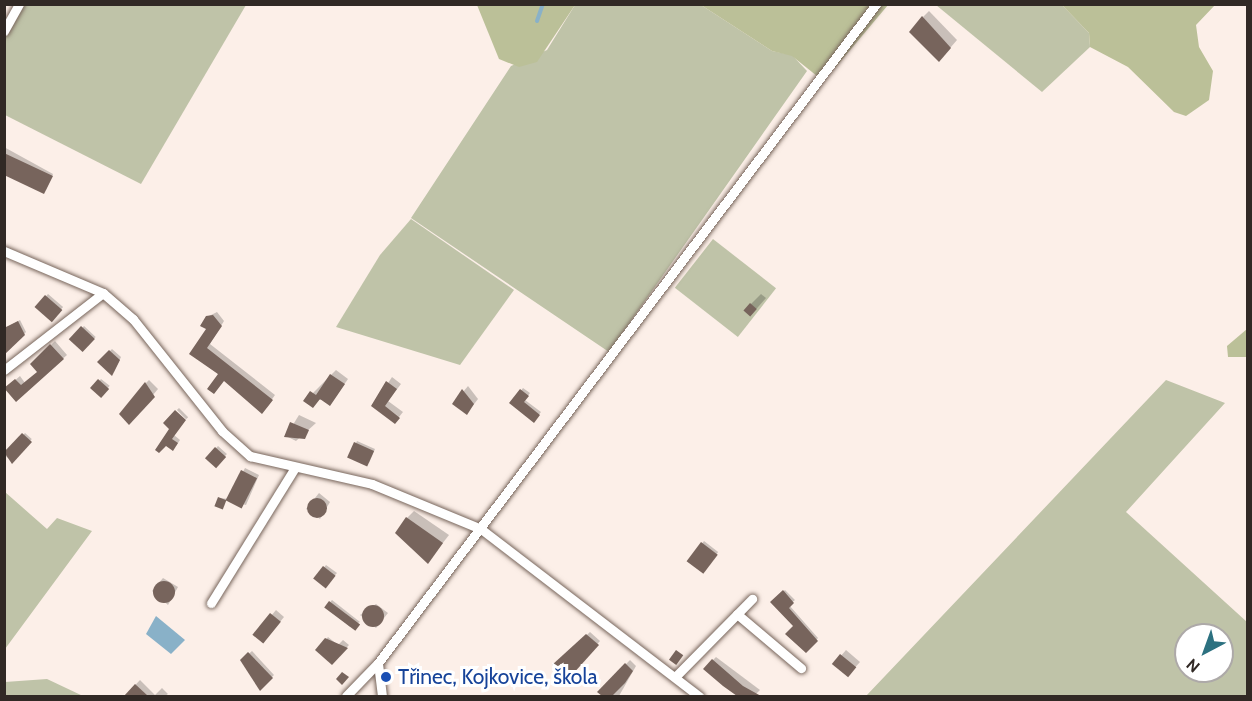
<!DOCTYPE html>
<html>
<head>
<meta charset="utf-8">
<style>
	body { margin:0 }
	#map { position:relative; width:1252px; height:701px; overflow:hidden; background:#fcefe8; font-family:Cabin,sans-serif }
	div>[style] { position:absolute }
	[style*='--x'] { left:calc(var(--x)*1px); top:calc(var(--y)*1px); width:calc(var(--w)*1px); rotate:calc(var(--a)*1deg) }
	.green>* { inset:0; background:#bfc3a8; transform-origin:0 0 }
	.forest>* { inset:0; background:#bbc098 }
	.water>* { inset:0; background:#89b1c8 }
	.shadow>* { inset:0; background:#0003; transform-origin:0 0 }
	.stream>* { height:4px; margin:-2px; padding:0 2px; transform-origin:2px; border-radius:2px; background:#89b1c8 }
	.building>* { inset:0; background:#77645c; transform-origin:0 0 }
	.round { border-radius:50% }
	.roads { filter:drop-shadow(0 0 2px #77655b) drop-shadow(0 0 2px #77655b) }
	.minor>* { height:9px; margin:-4.5px; padding:0 4.5px; transform-origin:4.5px; border-radius:4.5px; background:#fff }
	.dots>* { width:16px; height:16px; translate:-50% -50%; box-sizing:border-box; border:3px solid #fff; border-radius:50% }
	span { translate:-50% -50%; white-space:nowrap; text-align:center; line-height:1.15; -webkit-text-stroke:6px #fff; paint-order:stroke }
	.transit-label { font-size:21px; color:#164399 }
	.left { translate:0 -50%; text-align:left }
	.frame { position:absolute; inset:0; border:6px solid #312925; pointer-events:none }
	.north { position:absolute; left:1174px; top:623px; width:60px; height:60px; box-sizing:border-box; background:#fff; border:2px solid #ada9a8; border-radius:50%; rotate:221deg; font-size:16px; font-weight:700; line-height:24px; text-align:center; color:#312925 }
	.north::after { content:''; display:block; margin:auto; width:21px; height:27px; background:#2c7180; clip-path:polygon(50% 0,100% 100%,50% 72%,0 100%) }
</style>
</head>
<body>
<div id="map">
	<div class="green">
		<div style="clip-path:polygon(24px 5px,246px 5px,141px 184px,5px 115px,5px 38px)"></div>
		<div style="clip-path:polygon(575px 5px,701px 5px,772px 51px,792px 55px,807px 71px,609px 352px,411px 218px,511px 66px,547px 50px)"></div>
		<div style="clip-path:polygon(936px 5px,1062px 5px,1089px 33px,1090px 47px,1042px 92px)"></div>
		<div style="clip-path:polygon(411px 219px,514px 290px,460px 365px,336px 327px,380px 255px)"></div>
		<div style="left:713px;top:239px;width:80px;height:62px;rotate:38deg"></div>
		<div style="clip-path:polygon(evenodd,1166px 380px,1225px 403px,1126px 512px,1247px 622px,1247px 696px,866px 696px,1166px 380px,1186px 635px,1222px 635px,1222px 671px,1186px 671px,1186px 635px)"></div>
		<div style="clip-path:polygon(5px 492px,47px 529px,57px 518px,92px 531px,5px 649px)"></div>
		<div style="clip-path:polygon(47px 679px,83px 696px,5px 696px,5px 682px)"></div>
	</div>
	<div class="forest">
		<div style="clip-path:polygon(477px 5px,575px 5px,537px 62px,519px 67px,499px 59px)"></div>
		<div style="clip-path:polygon(701px 5px,888px 5px,835px 68px,826px 64px,817px 76px,792px 56px,772px 51px)"></div>
		<div style="clip-path:polygon(1062px 5px,1215px 5px,1196px 25px,1199px 47px,1213px 71px,1209px 100px,1186px 116px,1174px 112px,1128px 67px,1090px 47px,1089px 33px)"></div>
		<div style="clip-path:polygon(1247px 329px,1247px 357px,1228px 357px,1227px 346px)"></div>
	</div>
	<div class="water">
		<div style="clip-path:polygon(156px 616px,185px 640px,171px 654px,146px 634px)"></div>
	</div>
	<div class="shadow">
		<div style="clip-path:polygon(929px 11px,957px 40px,945px 54px,923px 17px)"></div>
		<div style="clip-path:polygon(4px 147px,53px 174px,46px 190px,4px 173px)"></div>
		<div style="left:48px;top:294px;width:20px;height:17px;rotate:41deg"></div>
		<div style="clip-path:polygon(761px 294px,766px 298px,751px 315px,751px 304px)"></div>
		<div style="clip-path:polygon(217px 312px,224px 321px,210px 344px,275px 395px,265px 409px,191px 354px,208px 329px,207px 317px)"></div>
		<div style="clip-path:polygon(20px 320px,26px 332px,7px 352px,4px 329px)"></div>
		<div style="left:84px;top:326px;width:16px;height:18px;rotate:43deg"></div>
		<div style="clip-path:polygon(55px 341px,67px 355px,16px 400px,6px 388px,20px 376px,25px 383px,38px 372px,32px 364px)"></div>
		<div style="clip-path:polygon(112px 349px,121px 357px,114px 372px,99px 362px)"></div>
		<div style="clip-path:polygon(336px 370px,348px 379px,334px 399px,305px 401px)"></div>
		<div style="clip-path:polygon(392px 377px,401px 384px,388px 401px,403px 412px,395px 422px,373px 406px)"></div>
		<div style="left:101px;top:379px;width:11px;height:13px;rotate:38deg"></div>
		<div style="clip-path:polygon(149px 380px,158px 389px,132px 420px,146px 383px)"></div>
		<div style="clip-path:polygon(468px 386px,478px 399px,471px 408px,454px 403px)"></div>
		<div style="clip-path:polygon(523px 388px,530px 393px,525px 400px,541px 412px,534px 421px,511px 403px)"></div>
		<div style="left:179px;top:408px;width:13px;height:3px;rotate:45deg"></div>
		<div style="clip-path:polygon(299px 415px,316px 423px,296px 441px,286px 436px)"></div>
		<div style="left:25px;top:433px;width:9px;height:30px;rotate:41deg"></div>
		<div style="clip-path:polygon(174px 435px,180px 440px,176px 446px,166px 444px)"></div>
		<div style="clip-path:polygon(357px 441px,375px 449px,369px 463px,356px 443px)"></div>
		<div style="left:218px;top:446px;width:12px;height:16px;rotate:42deg"></div>
		<div style="clip-path:polygon(245px 468px,259px 475px,246px 505px,226px 500px,223px 506px,219px 498px,229px 499px)"></div>
		<div style="clip-path:polygon(319px 493px,330px 502px,320px 519px,306px 509px)"></div>
		<div style="clip-path:polygon(414px 511px,449px 535px,428px 562px,407px 518px)"></div>
		<div style="left:704px;top:541px;width:18px;height:25px;rotate:38deg"></div>
		<div style="clip-path:polygon(326px 565px,337px 573px,325px 586px,315px 579px)"></div>
		<div style="clip-path:polygon(163px 578px,178px 587px,168px 605px,152px 591px)"></div>
		<div style="clip-path:polygon(785px 590px,795px 600px,789px 605px,818px 638px,806px 651px,795px 626px,772px 602px)"></div>
		<div style="clip-path:polygon(332px 600px,360px 622px,350px 627px,326px 607px)"></div>
		<div style="clip-path:polygon(376px 604px,388px 613px,376px 628px,360px 615px)"></div>
		<div style="clip-path:polygon(276px 610px,284px 617px,267px 638px,255px 635px)"></div>
		<div style="clip-path:polygon(590px 632px,600px 641px,572px 673px,557px 663px)"></div>
		<div style="clip-path:polygon(328px 637px,338px 645px,343px 640px,349px 645px,332px 663px,317px 650px)"></div>
		<div style="clip-path:polygon(846px 650px,860px 662px,852px 671px,834px 664px)"></div>
		<div style="clip-path:polygon(252px 651px,274px 675px,260px 689px,242px 660px)"></div>
		<div style="clip-path:polygon(716px 657px,760px 690px,754px 696px,739px 696px,705px 668px)"></div>
		<div style="clip-path:polygon(630px 660px,636px 666px,619px 696px,604px 696px,599px 692px)"></div>
		<div style="clip-path:polygon(140px 680px,155px 695px,162px 688px,168px 694px,165px 696px,125px 696px)"></div>
	</div>
	<div class="stream">
		<div style="--x:537;--y:21;--w:18;--a:-71"></div>
	</div>
	<div class="building">
		<div style="clip-path:polygon(922px 16px,951px 48px,939px 62px,909px 32px)"></div>
		<div style="clip-path:polygon(4px 153px,53px 176px,44px 194px,4px 175px)"></div>
		<div style="left:45px;top:295px;width:23px;height:16px;rotate:41deg"></div>
		<div style="left:750px;top:303px;width:9px;height:10px;rotate:41deg"></div>
		<div style="clip-path:polygon(213px 315px,222px 326px,207px 348px,273px 400px,262px 414px,224px 381px,214px 394px,207px 389px,218px 374px,189px 354px,206px 329px,200px 326px,206px 316px)"></div>
		<div style="clip-path:polygon(18px 321px,25px 335px,4px 355px,4px 328px)"></div>
		<div style="left:81px;top:326px;width:19px;height:18px;rotate:43deg"></div>
		<div style="clip-path:polygon(50px 344px,64px 359px,16px 402px,4px 388px,15px 379px,21px 385px,37px 372px,30px 364px)"></div>
		<div style="clip-path:polygon(109px 350px,120px 360px,112px 376px,97px 362px)"></div>
		<div style="clip-path:polygon(330px 374px,345px 384px,330px 406px,320px 399px,313px 408px,303px 401px,310px 391px,316px 395px)"></div>
		<div style="left:98px;top:379px;width:15px;height:12px;rotate:42deg"></div>
		<div style="clip-path:polygon(386px 381px,397px 389px,385px 406px,400px 418px,395px 424px,371px 406px)"></div>
		<div style="clip-path:polygon(145px 382px,155px 397px,129px 425px,119px 414px)"></div>
		<div style="clip-path:polygon(462px 389px,474px 404px,467px 415px,452px 404px)"></div>
		<div style="clip-path:polygon(520px 389px,529px 396px,524px 402px,540px 415px,534px 423px,509px 403px)"></div>
		<div style="clip-path:polygon(175px 410px,186px 420px,172px 439px,178px 443px,173px 451px,166px 446px,159px 453px,155px 450px,169px 429px,163px 423px)"></div>
		<div style="clip-path:polygon(290px 422px,309px 430px,305px 439px,284px 437px)"></div>
		<div style="clip-path:polygon(22px 433px,32px 442px,12px 464px,4px 452px)"></div>
		<div style="left:354px;top:442px;width:22px;height:17px;rotate:24deg"></div>
		<div style="left:215px;top:447px;width:15px;height:15px;rotate:42deg"></div>
		<div style="left:241px;top:470px;width:18px;height:34px;rotate:27deg"></div>
		<div style="left:218px;top:497px;width:9px;height:10px;rotate:21deg"></div>
		<div class="round" style="left:307px;top:498px;width:20px;height:20px"></div>
		<div style="clip-path:polygon(406px 517px,443px 543px,428px 564px,395px 533px)"></div>
		<div style="left:701px;top:542px;width:21px;height:24px;rotate:37deg"></div>
		<div style="left:323px;top:566px;width:16px;height:16px;rotate:38deg"></div>
		<div class="round" style="left:153px;top:581px;width:22px;height:22px"></div>
		<div style="clip-path:polygon(783px 590px,794px 603px,789px 608px,818px 641px,806px 653px,785px 634px,793px 626px,770px 602px)"></div>
		<div style="left:329px;top:601px;width:39px;height:8px;rotate:37deg"></div>
		<div class="round" style="left:362px;top:605px;width:22px;height:22px"></div>
		<div style="left:270px;top:613px;width:14px;height:28px;rotate:39deg"></div>
		<div style="clip-path:polygon(586px 634px,599px 645px,572px 675px,552px 665px)"></div>
		<div style="clip-path:polygon(325px 638px,348px 648px,332px 665px,315px 650px)"></div>
		<div style="left:676px;top:650px;width:9px;height:12px;rotate:36deg"></div>
		<div style="clip-path:polygon(248px 652px,273px 678px,260px 691px,240px 660px)"></div>
		<div style="left:840px;top:654px;width:21px;height:13px;rotate:39deg"></div>
		<div style="clip-path:polygon(712px 659px,743px 686px,761px 696px,737px 696px,723px 686px,703px 669px)"></div>
		<div style="clip-path:polygon(625px 663px,633px 671px,625px 683px,612px 696px,602px 696px,597px 692px)"></div>
		<div style="clip-path:polygon(342px 672px,349px 677px,342px 685px,336px 679px)"></div>
		<div style="clip-path:polygon(135px 684px,148px 696px,124px 696px)"></div>
	</div>
	<div class="roads">
		<div class="minor">
			<div style="--x:4;--y:31;--w:31;--a:-61"></div>
			<div style="--x:4;--y:251;--w:108;--a:23"></div>
			<div style="--x:103;--y:293;--w:40;--a:41"></div>
			<div style="--x:133;--y:319;--w:143;--a:51.5"></div>
			<div style="--x:222;--y:431;--w:38;--a:42"></div>
			<div style="--x:250;--y:456;--w:125;--a:12.9"></div>
			<div style="--x:372;--y:484;--w:118;--a:22.4"></div>
			<div style="--x:481;--y:529;--w:275;--a:37.5"></div>
			<div style="--x:4;--y:370;--w:125;--a:-37.9"></div>
			<div style="--x:211;--y:603;--w:158;--a:-58.2"></div>
			<div style="--x:737;--y:614;--w:84;--a:40.2"></div>
			<div style="--x:675;--y:677;--w:110;--a:-45.4"></div>
			<div style="--x:346;--y:696;--w:46;--a:-45.9"></div>
			<div style="--x:382;--y:696;--w:33;--a:-97"></div>
			<div style="--x:378;--y:663;--w:826;--a:-52.92"></div>
		</div>
	</div>
	<div class="dots">
		<div style="left:386px;top:677px;background:#1a4fb4"></div>
	</div>
	<div class="transit-label">
		<span class="left" style="left:398px;top:677px">Třinec, Kojkovice, škola</span>
	</div>
	<div class="frame"></div>
	<div class="north">N</div>
</div>
</body>
</html>
